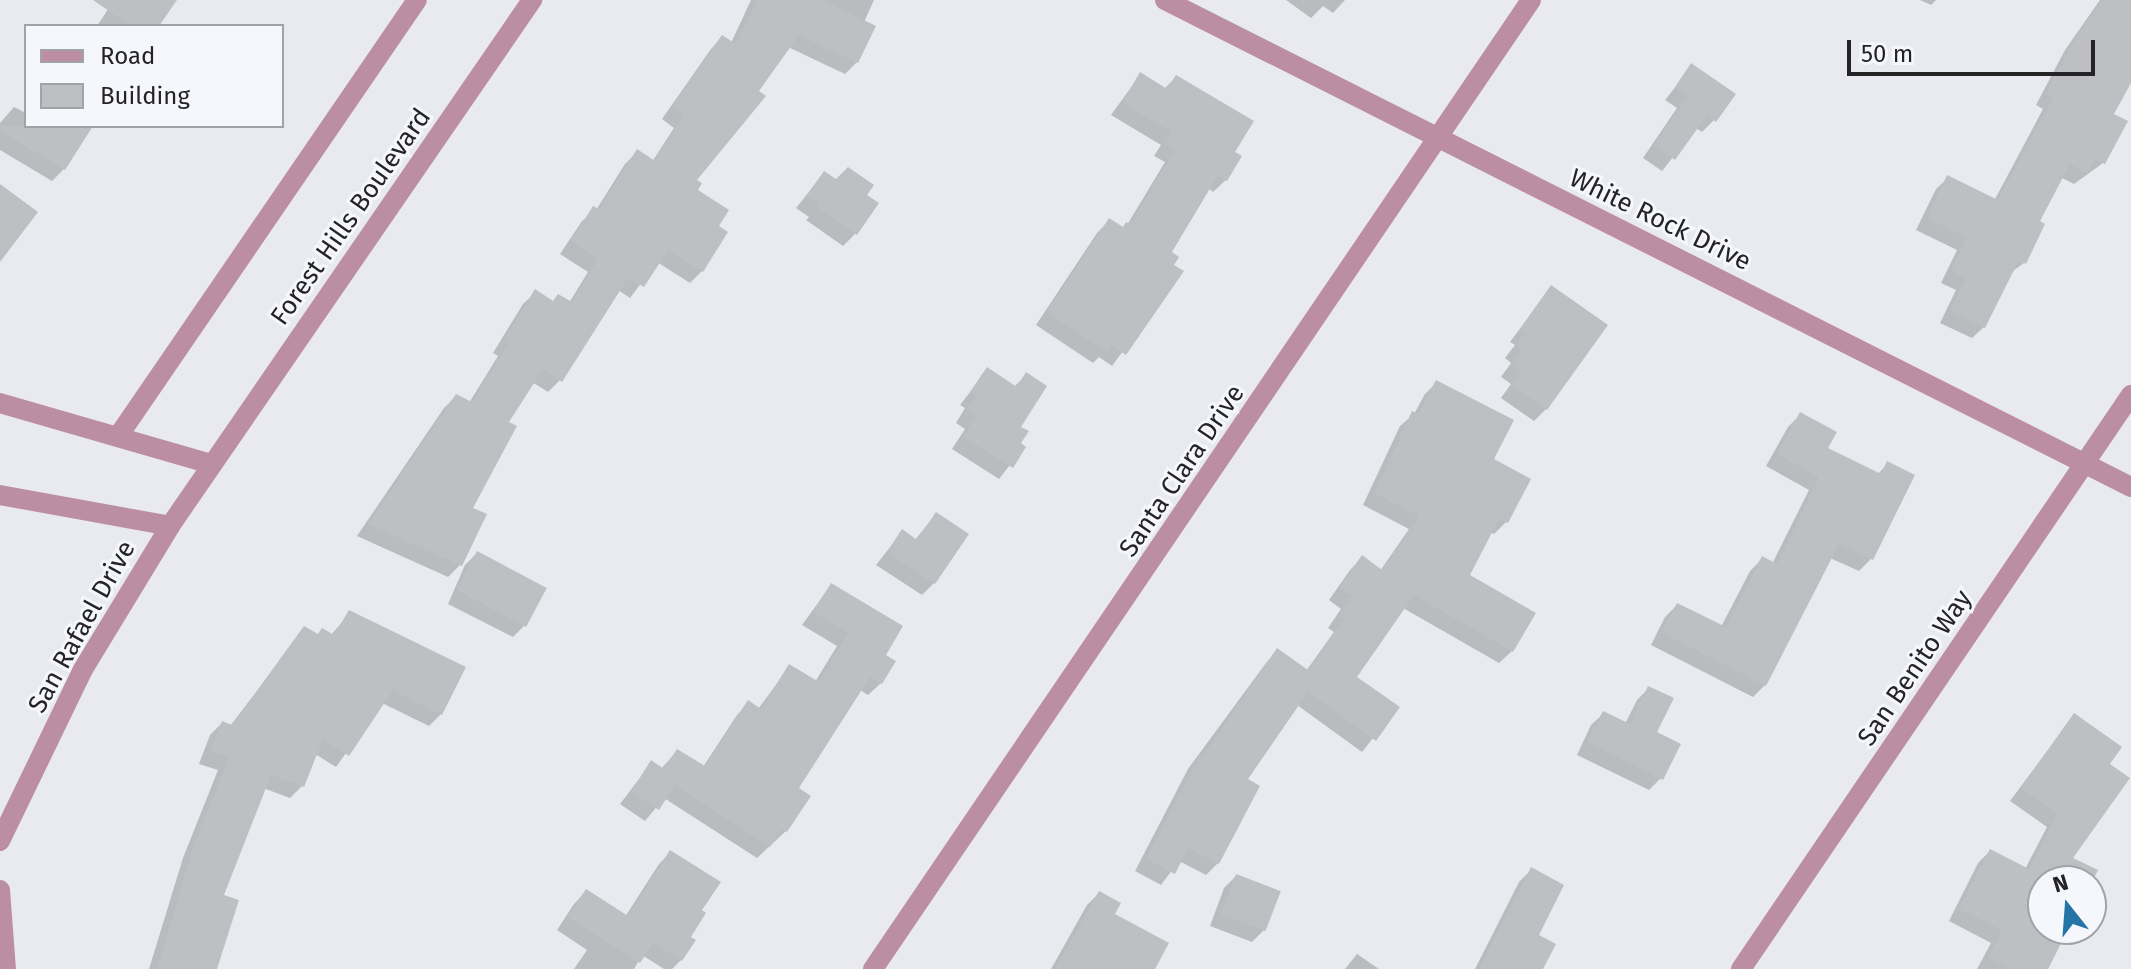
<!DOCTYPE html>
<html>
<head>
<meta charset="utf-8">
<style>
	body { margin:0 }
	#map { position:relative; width:2131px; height:969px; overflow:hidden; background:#e8eaef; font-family:"Fira Sans",sans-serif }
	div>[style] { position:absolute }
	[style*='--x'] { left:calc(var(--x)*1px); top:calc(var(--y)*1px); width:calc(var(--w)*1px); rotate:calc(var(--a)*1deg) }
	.shadow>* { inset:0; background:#0003 }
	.building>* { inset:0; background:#bdbfc3; transform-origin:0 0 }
	.minor>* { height:20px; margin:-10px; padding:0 10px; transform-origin:10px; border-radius:10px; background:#bc8ea4 }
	span { translate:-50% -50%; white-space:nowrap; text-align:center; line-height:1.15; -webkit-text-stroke:6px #f5f7fc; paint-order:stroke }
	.street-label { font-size:26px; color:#242426 }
	.legend { position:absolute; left:24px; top:24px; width:260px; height:104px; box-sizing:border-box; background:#f5f7fc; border:2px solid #a1a3a6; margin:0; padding:10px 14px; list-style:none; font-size:24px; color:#242426 }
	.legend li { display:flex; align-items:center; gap:16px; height:40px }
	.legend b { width:40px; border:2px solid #a1a3a6 }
	.north { position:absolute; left:2027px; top:865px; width:80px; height:80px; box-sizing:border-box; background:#f5f7fc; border:2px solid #a1a3a6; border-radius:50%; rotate:343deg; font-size:22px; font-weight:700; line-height:32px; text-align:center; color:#242426 }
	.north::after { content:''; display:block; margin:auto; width:28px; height:36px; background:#2574a6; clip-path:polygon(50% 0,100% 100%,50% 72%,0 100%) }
	.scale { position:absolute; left:1847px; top:40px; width:248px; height:36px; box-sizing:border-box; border:4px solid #242426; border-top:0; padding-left:10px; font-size:24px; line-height:28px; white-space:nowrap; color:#242426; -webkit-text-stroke:6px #f5f7fc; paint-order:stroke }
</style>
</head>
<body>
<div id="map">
	<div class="shadow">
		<div style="clip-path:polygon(114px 0,174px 0,156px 26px,97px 26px)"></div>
		<div style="clip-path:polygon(751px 0,874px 0,864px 22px,857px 62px,845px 74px,788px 47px,694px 180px,695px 191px,716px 226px,702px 271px,690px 283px,657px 262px,630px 298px,618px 290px,560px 380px,548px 392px,532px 382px,506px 423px,471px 509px,460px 565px,448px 577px,357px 536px,444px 408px,456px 396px,469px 403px,498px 356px,493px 353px,523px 304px,536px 292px,552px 302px,569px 303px,588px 272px,560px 254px,582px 221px,596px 210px,625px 164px,637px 152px,652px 162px,674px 128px,662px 119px,711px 49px,723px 37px,731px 43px)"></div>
		<div style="clip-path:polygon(1286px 0,1345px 0,1333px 13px,1323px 6px,1311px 18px)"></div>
		<div style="clip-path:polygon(1920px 0,1936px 0,1931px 5px)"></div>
		<div style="clip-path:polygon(2100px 0,2131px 0,2131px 79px,2112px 115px,2103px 163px,2074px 184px,2062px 178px,2037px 222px,2024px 263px,2010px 273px,1984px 327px,1972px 338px,1940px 323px,1956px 290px,1941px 283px,1957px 250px,1916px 230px,1936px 189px,1948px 178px,1994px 201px,2043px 109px,2036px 105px,2065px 50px)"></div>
		<div style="clip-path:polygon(1692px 66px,1714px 120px,1702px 132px,1696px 128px,1662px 171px,1643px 158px,1677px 108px,1665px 100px)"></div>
		<div style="clip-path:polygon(1140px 75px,1164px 89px,1176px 77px,1233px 153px,1226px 180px,1213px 192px,1208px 188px,1170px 253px,1171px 265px,1181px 272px,1112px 366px,1099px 357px,1093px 363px,1036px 325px,1097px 233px,1109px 221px,1122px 229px,1127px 225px,1165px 162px,1154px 156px,1161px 145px,1111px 115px)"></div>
		<div style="clip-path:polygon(14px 107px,26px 113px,26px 126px,90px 126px,64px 169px,52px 181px,0 150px,0 123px)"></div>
		<div style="clip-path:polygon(824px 173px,865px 195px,855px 234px,843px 246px,806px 220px,809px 217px,796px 208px)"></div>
		<div style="clip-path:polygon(1551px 287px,1546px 409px,1534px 421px,1501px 398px,1511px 384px,1501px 377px,1511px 363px,1505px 358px,1515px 345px,1510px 342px)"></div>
		<div style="clip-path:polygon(987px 370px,1014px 387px,1026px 375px,1019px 427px,1018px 443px,1023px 448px,999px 479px,952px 449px,965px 429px,956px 423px,965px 408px,960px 405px)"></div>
		<div style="clip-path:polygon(1437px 382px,1491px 460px,1506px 522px,1494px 534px,1490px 532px,1468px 575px,1512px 651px,1499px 663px,1403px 608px,1355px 677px,1397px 708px,1362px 752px,1297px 705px,1245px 780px,1218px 863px,1206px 875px,1179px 861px,1161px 885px,1135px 871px,1188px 769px,1266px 663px,1278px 651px,1306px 671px,1334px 632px,1328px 628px,1341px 609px,1329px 600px,1350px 570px,1362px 558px,1380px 571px,1409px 529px,1363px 505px,1400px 426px,1414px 414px,1425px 394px)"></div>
		<div style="clip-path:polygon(1800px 415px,1826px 448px,1877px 475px,1888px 463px,1871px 559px,1859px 571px,1830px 558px,1765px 685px,1753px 697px,1651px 645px,1665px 617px,1677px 605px,1721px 627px,1750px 571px,1762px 559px,1772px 564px,1809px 490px,1766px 466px,1788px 427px)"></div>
		<div style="clip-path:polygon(936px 514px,934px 583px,922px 595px,876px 565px,902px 532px,915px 540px)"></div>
		<div style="clip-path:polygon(477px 553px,525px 625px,513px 637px,448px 604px,465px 565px)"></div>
		<div style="clip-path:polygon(831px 585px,883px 655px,881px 683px,868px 695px,860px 690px,796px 789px,786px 831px,757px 858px,664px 798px,645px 821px,620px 804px,652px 762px,661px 769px,677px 751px,703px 767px,737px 715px,749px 703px,758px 709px,790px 666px,815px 682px,837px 646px,802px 625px)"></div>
		<div style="clip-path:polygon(350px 613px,441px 714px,429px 726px,382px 703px,336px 767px,315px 754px,302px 786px,290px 798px,263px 788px,221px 896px,215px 969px,149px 969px,183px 858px,218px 770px,199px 764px,210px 735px,222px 723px,230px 726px,305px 629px,317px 636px,331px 635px)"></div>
		<div style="clip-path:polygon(1649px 688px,1661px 778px,1649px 790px,1577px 755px,1591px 725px,1604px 713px,1625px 724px,1637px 700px)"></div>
		<div style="clip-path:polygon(2074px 715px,2070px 858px,2091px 881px,2043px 881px,2043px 929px,2068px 929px,2048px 969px,1977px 969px,1991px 943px,1949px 921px,1978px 863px,1990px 851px,2025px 869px,2047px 827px,2010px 801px)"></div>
		<div style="clip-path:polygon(671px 852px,699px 911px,681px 960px,672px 969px,664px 969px,642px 955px,634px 969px,574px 969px,587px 950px,557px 930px,574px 904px,586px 891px,625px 917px,659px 864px)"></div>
		<div style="clip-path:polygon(1531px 870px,1541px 969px,1475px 969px,1519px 882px)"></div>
		<div style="clip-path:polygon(1236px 876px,1264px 930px,1252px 942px,1210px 926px,1224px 888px)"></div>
		<div style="clip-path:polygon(1099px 893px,1113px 914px,1153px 969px,1051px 969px,1087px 905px)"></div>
		<div style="clip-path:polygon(1357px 954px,1379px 969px,1345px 969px)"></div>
	</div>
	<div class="building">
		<div style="clip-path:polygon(93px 0,177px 0,159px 26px,131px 26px)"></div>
		<div style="clip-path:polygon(757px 0,823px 0,876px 26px,858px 63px,799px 35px,759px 91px,766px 96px,697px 180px,702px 183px,698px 190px,729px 210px,719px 226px,728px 232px,703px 272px,668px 250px,644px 287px,628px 278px,562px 382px,543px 369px,509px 422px,517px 426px,473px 508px,487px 514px,462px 566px,368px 524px,456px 394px,472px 402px,509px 343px,504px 340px,535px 289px,553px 301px,558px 294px,572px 302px,598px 259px,571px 241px,593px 206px,599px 209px,637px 149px,655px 161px,684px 115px,672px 106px,722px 35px,736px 44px)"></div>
		<div style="clip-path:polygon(2102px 0,2131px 0,2131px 83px,2114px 114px,2128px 121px,2105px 164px,2095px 159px,2087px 174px,2070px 164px,2040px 221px,2045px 224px,2026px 264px,2019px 260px,1985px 328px,1950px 311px,1966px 278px,1951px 271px,1967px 238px,1927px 218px,1947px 175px,1998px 200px,2053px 97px,2046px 93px,2077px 36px)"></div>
		<div style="clip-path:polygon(1691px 63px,1736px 94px,1716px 122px,1707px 115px,1675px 160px,1654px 145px,1688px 96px,1675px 87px)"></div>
		<div style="clip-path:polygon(1140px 72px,1167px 89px,1176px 75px,1254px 121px,1235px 152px,1242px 156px,1227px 181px,1218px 175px,1172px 252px,1179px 257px,1174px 265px,1184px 271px,1126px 355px,1111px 345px,1107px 352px,1047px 312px,1109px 218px,1123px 227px,1126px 222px,1130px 224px,1175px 150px,1165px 144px,1172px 132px,1122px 103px)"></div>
		<div style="clip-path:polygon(0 126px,93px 126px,65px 170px,0 131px)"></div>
		<div style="clip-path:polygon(848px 167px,874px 185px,867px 195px,879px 203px,857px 235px,817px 207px,819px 204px,807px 195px,824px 171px,836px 179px)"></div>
		<div style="clip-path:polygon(0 184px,38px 212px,0 262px)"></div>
		<div style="clip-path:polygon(1551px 285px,1608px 325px,1547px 410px,1512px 385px,1521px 371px,1511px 364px,1522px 350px,1516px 345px,1525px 333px,1520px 329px)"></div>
		<div style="clip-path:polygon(987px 367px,1017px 387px,1026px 372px,1047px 386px,1021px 427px,1029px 431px,1021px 443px,1026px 447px,1013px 468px,963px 437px,976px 416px,966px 410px,976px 396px,970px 392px)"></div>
		<div style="clip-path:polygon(1436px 380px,1514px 420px,1494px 459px,1531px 479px,1508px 523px,1499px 519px,1470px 575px,1536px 613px,1513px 652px,1414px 595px,1357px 677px,1400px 707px,1376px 741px,1308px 692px,1248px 779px,1260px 786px,1219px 864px,1188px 848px,1175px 874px,1146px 859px,1200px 755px,1203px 756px,1277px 648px,1308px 670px,1344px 620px,1338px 616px,1352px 596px,1339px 588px,1362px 555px,1382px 570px,1419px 516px,1374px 493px,1412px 411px,1418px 414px)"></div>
		<div style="clip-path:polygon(1800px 412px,1837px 432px,1828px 448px,1881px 474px,1887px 461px,1915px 475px,1873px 560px,1839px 544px,1766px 686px,1661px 632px,1677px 603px,1726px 627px,1762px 556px,1777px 564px,1819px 477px,1777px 454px)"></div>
		<div style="clip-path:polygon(936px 512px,969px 534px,935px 584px,887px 552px,902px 529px,917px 540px)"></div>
		<div style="left:477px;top:551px;width:79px;height:44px;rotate:28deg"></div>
		<div style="clip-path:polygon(831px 583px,903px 626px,886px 655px,896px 661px,882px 684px,870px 677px,799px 788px,811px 796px,787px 832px,781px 829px,770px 847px,675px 785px,659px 810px,631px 792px,651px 760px,664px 769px,677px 749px,705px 766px,748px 700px,761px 709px,789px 664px,819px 682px,848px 633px,813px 612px)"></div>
		<div style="clip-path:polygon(349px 610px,466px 667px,442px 715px,393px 690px,349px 756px,323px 739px,304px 787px,271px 775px,224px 895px,239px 900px,217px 969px,157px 969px,194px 844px,229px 758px,210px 751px,222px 721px,232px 725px,304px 626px,318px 634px,322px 628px,334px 635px)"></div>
		<div style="clip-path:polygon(1648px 686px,1674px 698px,1657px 732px,1681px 744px,1663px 780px,1587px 742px,1603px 711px,1630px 724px)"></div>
		<div style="clip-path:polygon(2074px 713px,2122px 747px,2110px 764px,2130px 778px,2073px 858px,2098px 870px,2091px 884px,2091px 881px,2043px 881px,2043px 929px,2068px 929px,2048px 969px,2010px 969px,1988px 958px,2002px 930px,1959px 909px,1990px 849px,2029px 869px,2057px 814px,2021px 788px)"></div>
		<div style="clip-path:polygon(670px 850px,721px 882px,702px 910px,706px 913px,691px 937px,696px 940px,682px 961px,653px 943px,640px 963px,568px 917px,586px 889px,628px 916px)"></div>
		<div style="clip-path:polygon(1531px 867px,1564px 885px,1539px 935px,1556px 944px,1543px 969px,1479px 969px)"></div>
		<div style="left:1236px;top:874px;width:48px;height:43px;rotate:21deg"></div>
		<div style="clip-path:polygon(1099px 891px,1121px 903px,1115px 914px,1169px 943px,1155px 969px,1055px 969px)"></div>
	</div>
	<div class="minor">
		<div style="--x:1165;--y:0;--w:1082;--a:26.75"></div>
		<div style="--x:0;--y:403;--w:221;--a:16.1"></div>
		<div style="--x:119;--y:435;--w:527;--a:-55.59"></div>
		<div style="--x:0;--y:495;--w:173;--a:10.3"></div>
		<div style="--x:0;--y:841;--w:189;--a:-64.2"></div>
		<div style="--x:82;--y:671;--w:170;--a:-58.7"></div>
		<div style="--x:170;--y:526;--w:639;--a:-55.46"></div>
		<div style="--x:0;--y:890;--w:79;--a:85.7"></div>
		<div style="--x:873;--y:969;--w:1171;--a:-55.82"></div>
		<div style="--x:1741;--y:969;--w:694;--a:-55.81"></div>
	</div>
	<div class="street-label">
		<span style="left:351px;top:217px;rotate:-55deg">Forest Hills Boulevard</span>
		<span style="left:1660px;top:220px;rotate:26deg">White Rock Drive</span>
		<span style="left:1182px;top:471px;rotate:-56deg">Santa Clara Drive</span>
		<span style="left:82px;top:627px;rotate:-61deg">San Rafael Drive</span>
		<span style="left:1915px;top:668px;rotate:-56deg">San Benito Way</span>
	</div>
	<ul class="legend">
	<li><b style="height:10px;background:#bc8ea4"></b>Road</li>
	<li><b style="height:22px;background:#bdbfc3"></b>Building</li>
	</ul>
	<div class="north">N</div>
	<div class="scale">50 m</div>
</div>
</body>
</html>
